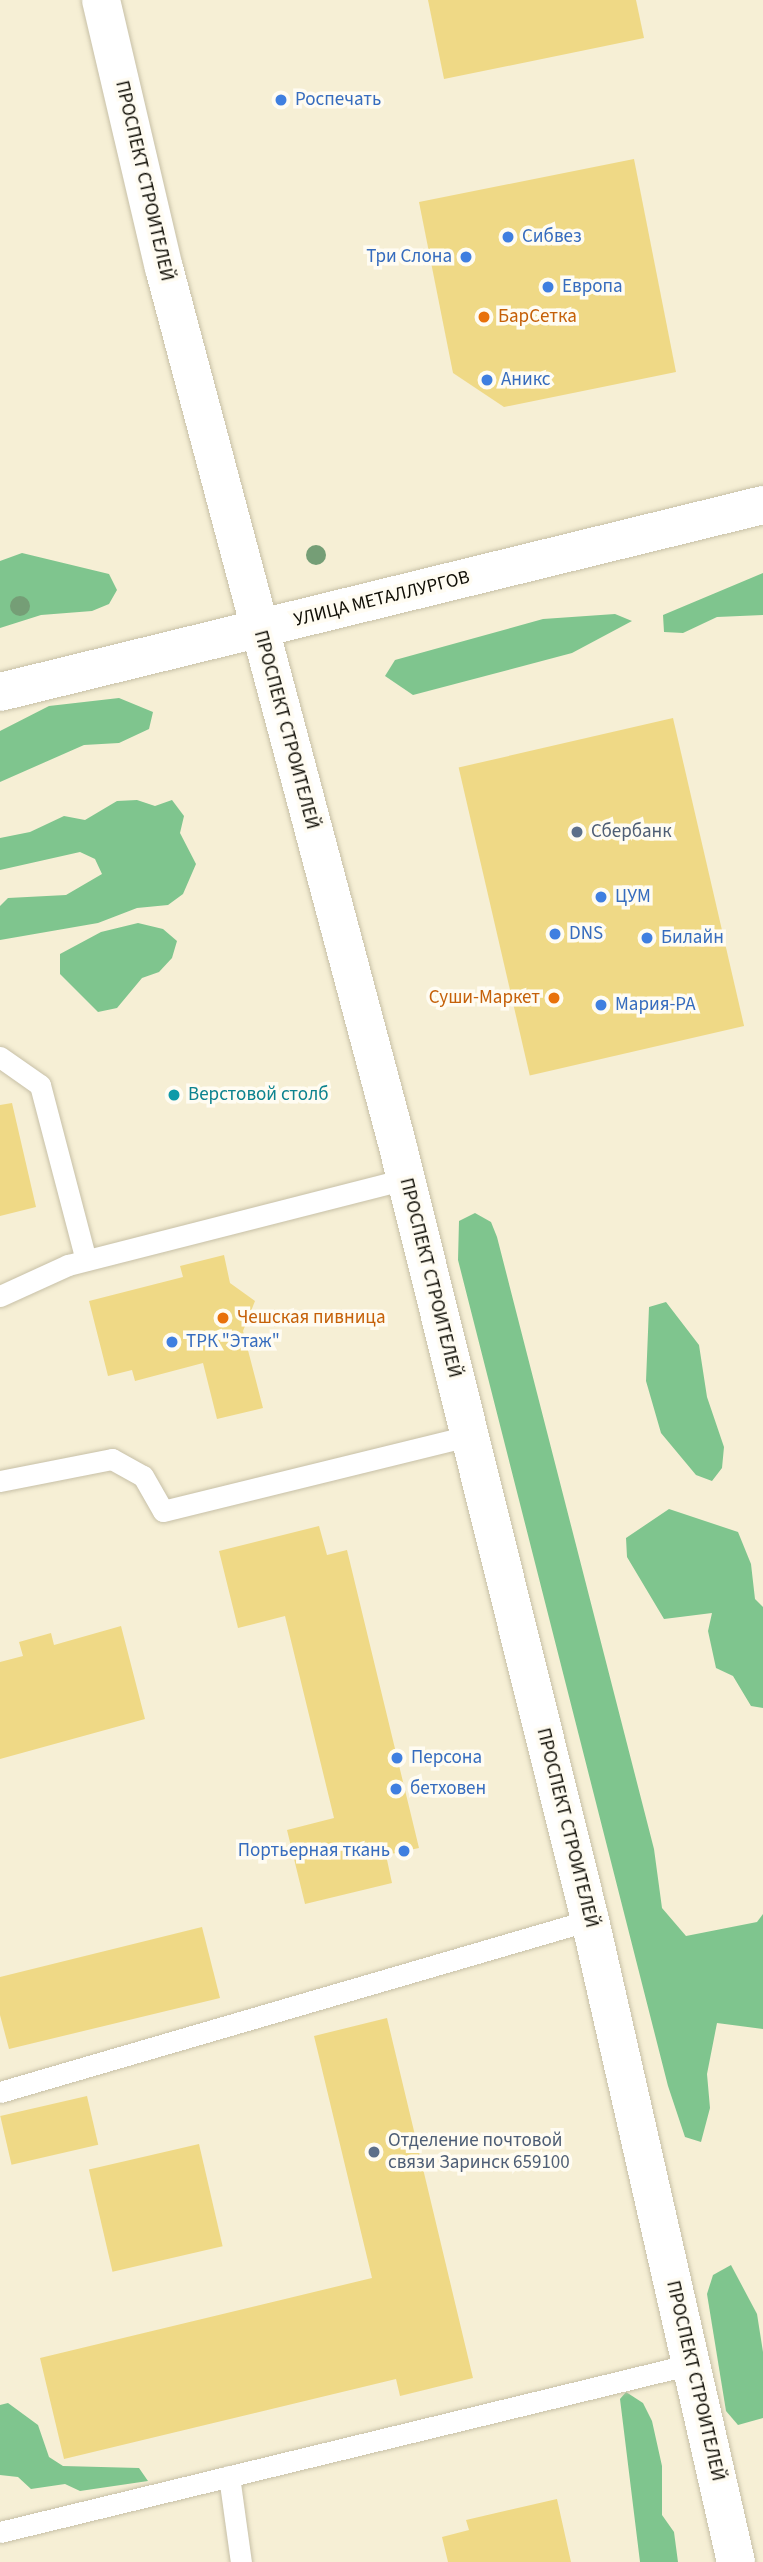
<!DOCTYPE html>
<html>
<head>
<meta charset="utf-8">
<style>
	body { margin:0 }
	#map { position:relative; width:763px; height:2562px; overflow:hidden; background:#f6efd5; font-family:"Source Sans 3",sans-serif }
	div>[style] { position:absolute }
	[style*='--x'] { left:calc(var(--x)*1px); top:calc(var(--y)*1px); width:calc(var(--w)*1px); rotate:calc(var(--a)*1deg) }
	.forest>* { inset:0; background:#7fc58e }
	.building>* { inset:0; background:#efd986; transform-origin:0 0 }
	.roads { filter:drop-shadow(0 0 2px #c7c0a7) drop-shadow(0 0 2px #c7c0a7) }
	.service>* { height:21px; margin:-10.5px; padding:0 10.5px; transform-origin:10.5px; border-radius:10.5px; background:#fff }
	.minor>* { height:38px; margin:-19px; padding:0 19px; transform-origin:19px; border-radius:19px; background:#fff }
	.tertiary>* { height:38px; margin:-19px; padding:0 19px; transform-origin:19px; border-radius:19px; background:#fff }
	.trees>* { width:20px; height:20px; margin:-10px; border-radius:50%; background:#759e76 }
	.dots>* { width:19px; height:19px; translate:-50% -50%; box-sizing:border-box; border:4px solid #fffcf2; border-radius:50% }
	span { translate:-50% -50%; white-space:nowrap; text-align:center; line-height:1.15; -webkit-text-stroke:7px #fffcf2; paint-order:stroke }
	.shop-label { font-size:19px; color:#366cbe }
	.left { translate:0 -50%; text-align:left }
	.right { translate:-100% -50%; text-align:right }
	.street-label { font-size:19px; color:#0f0d05 }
	.food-label { font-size:19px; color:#c56008 }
	.service-label { font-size:19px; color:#4e5e75 }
	.culture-label { font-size:19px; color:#0d838f }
</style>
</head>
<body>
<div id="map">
	<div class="forest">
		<div style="clip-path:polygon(22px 553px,109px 574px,117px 590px,109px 604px,92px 611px,41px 615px,0 628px,0 561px)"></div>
		<div style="clip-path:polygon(763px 573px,763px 615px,717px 617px,683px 633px,664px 632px,663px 615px)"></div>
		<div style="clip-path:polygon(615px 614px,632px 621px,572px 653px,413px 695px,385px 676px,395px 660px,543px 619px)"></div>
		<div style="clip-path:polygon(119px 698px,153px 712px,149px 729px,119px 743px,84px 745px,0 782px,0 731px,49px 706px)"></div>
		<div style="clip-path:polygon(137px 800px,155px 806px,172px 800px,184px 816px,180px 833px,196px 864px,183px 894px,168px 905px,137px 908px,98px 923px,0 940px,0 906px,8px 898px,66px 895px,102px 874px,95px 859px,80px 852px,0 870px,0 838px,30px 832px,64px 816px,85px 820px,117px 801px)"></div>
		<div style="clip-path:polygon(138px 923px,163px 929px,177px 941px,172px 958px,159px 972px,142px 978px,117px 1008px,98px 1012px,60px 974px,60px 954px,101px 932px)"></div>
		<div style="clip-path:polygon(475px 1213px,491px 1222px,497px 1237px,654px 1849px,662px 1908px,686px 1936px,757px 1922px,763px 1914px,763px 2029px,717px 2023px,707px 2074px,710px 2108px,701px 2142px,685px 2137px,668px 2086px,458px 1260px,459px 1221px)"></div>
		<div style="clip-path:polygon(666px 1302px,699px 1345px,707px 1397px,724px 1447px,722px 1468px,712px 1481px,696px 1475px,661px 1433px,646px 1381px,649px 1307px)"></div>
		<div style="clip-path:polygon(669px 1509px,738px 1532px,751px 1564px,755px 1599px,763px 1607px,763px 1708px,751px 1706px,733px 1676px,716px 1668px,708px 1631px,712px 1613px,664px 1619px,627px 1557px,626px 1538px)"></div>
		<div style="clip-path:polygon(731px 2265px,757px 2314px,763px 2352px,763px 2418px,738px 2425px,726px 2411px,707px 2294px,713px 2275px)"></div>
		<div style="clip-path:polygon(626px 2392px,643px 2403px,652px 2421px,662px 2466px,662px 2515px,674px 2532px,678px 2562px,640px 2562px,620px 2399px)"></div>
		<div style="clip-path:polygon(8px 2403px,38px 2425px,49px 2457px,63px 2466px,139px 2468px,148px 2481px,80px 2491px,65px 2484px,31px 2489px,18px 2477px,0 2475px,0 2405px)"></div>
	</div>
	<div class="building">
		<div style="clip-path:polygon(428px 0,636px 0,644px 38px,444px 79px)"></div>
		<div style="clip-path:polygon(634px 159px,676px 372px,504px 407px,453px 373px,419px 202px)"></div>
		<div style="left:673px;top:718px;width:316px;height:220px;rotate:77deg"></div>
		<div style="clip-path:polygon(12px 1103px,36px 1207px,0 1216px,0 1105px)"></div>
		<div style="clip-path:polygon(224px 1255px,230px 1283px,255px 1301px,243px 1331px,263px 1408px,217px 1419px,203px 1363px,135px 1381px,132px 1370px,108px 1376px,89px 1301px,183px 1277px,180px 1266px)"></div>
		<div style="clip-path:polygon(319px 1526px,327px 1555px,347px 1550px,419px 1848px,386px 1855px,392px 1883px,305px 1904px,287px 1830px,334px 1818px,285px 1616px,238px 1628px,219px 1551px)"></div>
		<div style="clip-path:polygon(121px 1626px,145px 1719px,0 1759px,0 1662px,23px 1656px,19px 1642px,51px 1633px,54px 1645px)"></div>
		<div style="clip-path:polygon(202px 1927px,220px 1998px,9px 2049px,0 2015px,0 1977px)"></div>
		<div style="clip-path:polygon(387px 2018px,473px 2378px,400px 2396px,396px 2379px,64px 2459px,40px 2358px,372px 2278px,314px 2036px)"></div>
		<div style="left:87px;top:2096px;width:50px;height:89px;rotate:77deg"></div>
		<div style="left:199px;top:2144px;width:105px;height:113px;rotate:77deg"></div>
		<div style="clip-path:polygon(557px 2499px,571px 2562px,448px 2562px,442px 2537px,469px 2530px,466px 2520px)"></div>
	</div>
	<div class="roads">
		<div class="service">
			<div style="--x:0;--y:1057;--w:49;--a:35"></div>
			<div style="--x:40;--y:1085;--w:181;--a:75.3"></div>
			<div style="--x:0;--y:1296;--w:75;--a:-24.5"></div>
			<div style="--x:68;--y:1265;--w:349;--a:-14.3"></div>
			<div style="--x:0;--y:1481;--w:114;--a:-11.1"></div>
			<div style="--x:112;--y:1459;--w:35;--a:29"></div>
			<div style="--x:143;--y:1476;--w:40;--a:60.3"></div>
			<div style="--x:163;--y:1511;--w:315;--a:-13.8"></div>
			<div style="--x:0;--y:2092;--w:615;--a:-16.25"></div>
			<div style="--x:229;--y:2476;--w:87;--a:82.1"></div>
			<div style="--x:0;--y:2532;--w:712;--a:-13.65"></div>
		</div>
		<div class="minor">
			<div style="--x:0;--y:692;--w:786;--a:-13.77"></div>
		</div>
		<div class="tertiary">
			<div style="--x:101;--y:0;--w:275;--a:76.8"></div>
			<div style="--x:164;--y:268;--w:910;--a:75.09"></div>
			<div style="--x:398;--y:1147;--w:796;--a:76.05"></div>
			<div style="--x:590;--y:1920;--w:658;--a:77.19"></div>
		</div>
	</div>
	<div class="trees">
		<div style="left:316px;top:555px"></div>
		<div style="left:20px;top:606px"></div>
	</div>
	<div class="dots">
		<div style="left:281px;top:100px;background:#3f7fe0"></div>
		<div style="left:508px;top:237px;background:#3f7fe0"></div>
		<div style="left:466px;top:257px;background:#3f7fe0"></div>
		<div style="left:548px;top:287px;background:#3f7fe0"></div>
		<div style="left:484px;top:317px;background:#e8710a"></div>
		<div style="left:487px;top:380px;background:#3f7fe0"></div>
		<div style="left:577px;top:832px;background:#5c6f8a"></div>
		<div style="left:601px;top:897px;background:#3f7fe0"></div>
		<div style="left:555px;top:934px;background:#3f7fe0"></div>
		<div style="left:647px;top:938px;background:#3f7fe0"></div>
		<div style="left:554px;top:998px;background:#e8710a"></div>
		<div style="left:601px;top:1005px;background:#3f7fe0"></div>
		<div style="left:174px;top:1095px;background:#0f9aa8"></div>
		<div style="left:223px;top:1318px;background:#e8710a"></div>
		<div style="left:172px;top:1342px;background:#3f7fe0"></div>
		<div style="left:397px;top:1758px;background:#3f7fe0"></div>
		<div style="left:396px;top:1789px;background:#3f7fe0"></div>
		<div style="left:404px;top:1851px;background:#3f7fe0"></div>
		<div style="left:374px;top:2152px;background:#5c6f8a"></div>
	</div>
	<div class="shop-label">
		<span class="left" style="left:295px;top:100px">Роспечать</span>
		<span class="left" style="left:522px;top:237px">Сибвез</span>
		<span class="right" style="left:452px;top:257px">Три Слона</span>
		<span class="left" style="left:562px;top:287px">Европа</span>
		<span class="left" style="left:501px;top:380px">Аникс</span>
		<span class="left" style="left:615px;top:897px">ЦУМ</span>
		<span class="left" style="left:569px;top:934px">DNS</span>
		<span class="left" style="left:661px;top:938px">Билайн</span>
		<span class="left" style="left:615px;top:1005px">Мария-РА</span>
		<span class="left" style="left:186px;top:1342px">ТРК "Этаж"</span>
		<span class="left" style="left:411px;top:1758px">Персона</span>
		<span class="left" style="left:410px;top:1789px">бетховен</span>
		<span class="right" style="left:390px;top:1851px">Портьерная ткань</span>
	</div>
	<div class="street-label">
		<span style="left:144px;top:181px;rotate:77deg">ПРОСПЕКТ СТРОИТЕЛЕЙ</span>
		<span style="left:382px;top:599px;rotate:-14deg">УЛИЦА МЕТАЛЛУРГОВ</span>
		<span style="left:286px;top:730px;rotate:75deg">ПРОСПЕКТ СТРОИТЕЛЕЙ</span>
		<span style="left:430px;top:1278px;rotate:76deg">ПРОСПЕКТ СТРОИТЕЛЕЙ</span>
		<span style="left:567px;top:1828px;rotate:76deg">ПРОСПЕКТ СТРОИТЕЛЕЙ</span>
		<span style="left:695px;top:2381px;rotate:77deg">ПРОСПЕКТ СТРОИТЕЛЕЙ</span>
	</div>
	<div class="food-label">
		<span class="left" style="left:498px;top:317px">БарСетка</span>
		<span class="right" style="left:540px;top:998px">Суши-Маркет</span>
		<span class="left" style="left:237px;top:1318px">Чешская пивница</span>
	</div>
	<div class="service-label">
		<span class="left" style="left:591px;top:832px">Сбербанк</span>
		<span class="left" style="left:388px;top:2152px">Отделение почтовой<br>связи Заринск 659100</span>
	</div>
	<div class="culture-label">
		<span class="left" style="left:188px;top:1095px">Верстовой столб</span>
	</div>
</div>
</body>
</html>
